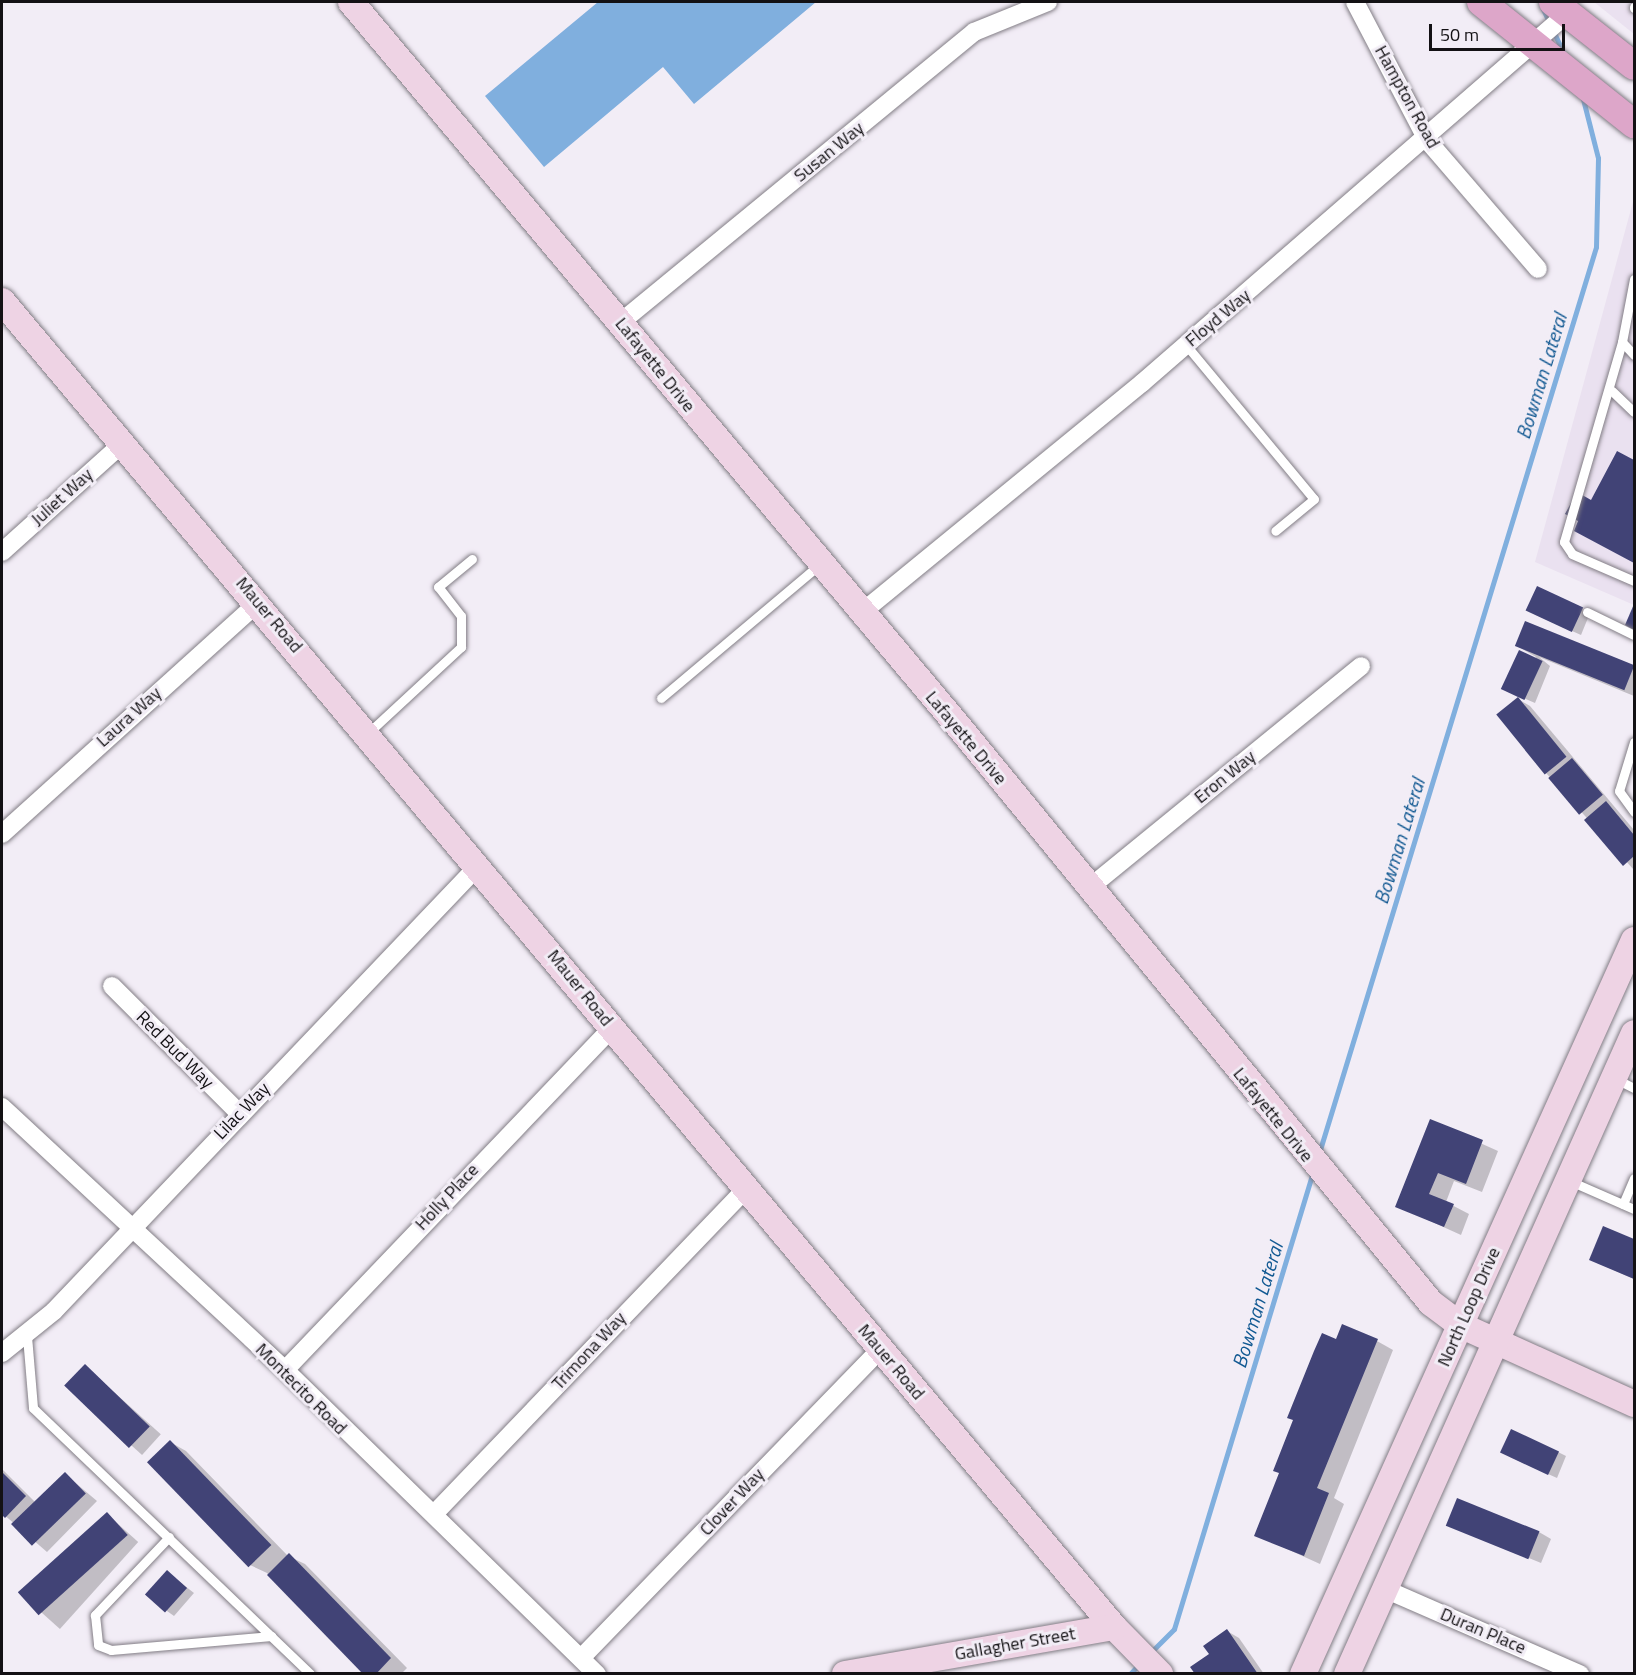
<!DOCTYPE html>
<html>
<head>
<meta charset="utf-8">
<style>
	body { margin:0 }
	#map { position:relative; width:1636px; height:1675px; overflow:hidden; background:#f2edf6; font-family:"Titillium Web",sans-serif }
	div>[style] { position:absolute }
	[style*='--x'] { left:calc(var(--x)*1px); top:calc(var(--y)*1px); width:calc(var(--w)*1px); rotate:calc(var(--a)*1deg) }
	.built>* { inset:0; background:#eae1f0 }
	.water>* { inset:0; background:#80afde }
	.shadow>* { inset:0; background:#0003; transform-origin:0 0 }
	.stream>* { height:5px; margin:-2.5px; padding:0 2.5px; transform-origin:2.5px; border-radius:2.5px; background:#80afde }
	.building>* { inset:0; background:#414376; transform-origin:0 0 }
	.roads { filter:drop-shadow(0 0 2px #827d85) drop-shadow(0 0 2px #827d85) }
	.lane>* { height:9px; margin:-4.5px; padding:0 4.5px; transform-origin:4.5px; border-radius:4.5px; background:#fff }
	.street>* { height:18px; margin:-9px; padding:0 9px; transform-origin:9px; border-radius:9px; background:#fff }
	.secondary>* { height:26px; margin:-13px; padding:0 13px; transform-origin:13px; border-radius:13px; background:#eed3e4 }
	.primary>* { height:28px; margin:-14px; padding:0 14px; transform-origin:14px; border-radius:14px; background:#dda6c9 }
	span { translate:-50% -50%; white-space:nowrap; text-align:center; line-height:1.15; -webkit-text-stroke:6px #f2edf6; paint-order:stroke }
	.street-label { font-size:18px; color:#131114 }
	.water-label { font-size:20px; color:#125992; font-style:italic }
	.frame { position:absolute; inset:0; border:3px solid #131114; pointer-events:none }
	.scale { position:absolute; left:1429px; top:24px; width:136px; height:27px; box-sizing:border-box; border:3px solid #131114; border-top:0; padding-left:8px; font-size:18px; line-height:21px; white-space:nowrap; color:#131114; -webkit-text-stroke:4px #f2edf6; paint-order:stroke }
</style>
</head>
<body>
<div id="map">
	<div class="built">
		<div style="clip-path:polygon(1594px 2px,1634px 2px,1634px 34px)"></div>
		<div style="clip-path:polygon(1634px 198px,1634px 605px,1535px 562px)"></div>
	</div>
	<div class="water">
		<div style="clip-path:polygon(598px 2px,816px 2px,694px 104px,663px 67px,544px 167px,485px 96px)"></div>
	</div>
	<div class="shadow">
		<div style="clip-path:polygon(1618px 453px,1634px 461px,1634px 562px,1592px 539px,1592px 502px)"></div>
		<div style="clip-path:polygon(1538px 588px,1590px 613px,1581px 635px,1536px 615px)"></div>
		<div style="clip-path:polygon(1526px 623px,1634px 667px,1634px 696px,1539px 657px,1550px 666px,1535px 703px,1512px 693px,1536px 657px,1517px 646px)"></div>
		<div style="clip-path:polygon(1518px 699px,1530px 706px,1634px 830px,1634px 870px,1546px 773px)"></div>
		<div style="clip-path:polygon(1431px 1121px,1498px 1151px,1482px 1192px,1454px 1181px,1446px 1202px,1469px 1214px,1461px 1235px,1397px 1206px)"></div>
		<div style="clip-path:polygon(1604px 1228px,1634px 1240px,1634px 1279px,1591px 1260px)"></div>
		<div style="clip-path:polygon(1337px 1341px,1377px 1341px,1393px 1350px,1334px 1498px,1344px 1504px,1320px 1564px,1256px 1535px)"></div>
		<div style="left:85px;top:1366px;width:102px;height:28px;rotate:42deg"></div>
		<div style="clip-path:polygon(170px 1442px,186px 1451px,288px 1556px,305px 1564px,407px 1668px,401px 1674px,365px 1674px,267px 1573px,250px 1565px)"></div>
		<div style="clip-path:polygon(1558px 1452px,1566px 1456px,1557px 1478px,1510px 1457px)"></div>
		<div style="clip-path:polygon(2px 1469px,36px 1503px,65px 1474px,97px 1501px,47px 1552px,2px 1513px)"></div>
		<div style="left:107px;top:1514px;width:42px;height:117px;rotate:42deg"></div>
		<div style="clip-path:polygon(1449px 1525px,1539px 1532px,1551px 1539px,1541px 1563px)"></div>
		<div style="clip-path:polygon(167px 1572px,194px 1593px,174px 1616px,167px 1611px)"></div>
		<div style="clip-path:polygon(1227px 1631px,1239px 1638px,1264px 1674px,1197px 1674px)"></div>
	</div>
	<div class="stream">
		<div style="--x:1543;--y:9;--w:47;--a:65.1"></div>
		<div style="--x:1319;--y:1153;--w:947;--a:-73"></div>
		<div style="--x:1596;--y:247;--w:89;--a:-88.7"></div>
		<div style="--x:1598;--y:158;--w:61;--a:-104.3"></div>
		<div style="--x:1150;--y:1653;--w:34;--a:-45"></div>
		<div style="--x:1174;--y:1629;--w:479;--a:-73.1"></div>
		<div style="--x:1130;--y:1674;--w:13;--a:-48"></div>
	</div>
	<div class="building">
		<div style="clip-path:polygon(1617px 451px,1634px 460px,1634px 563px,1574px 531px,1578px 521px,1565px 514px,1577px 492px,1591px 500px)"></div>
		<div style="left:1537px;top:586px;width:51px;height:27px;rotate:25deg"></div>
		<div style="clip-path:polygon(1634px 604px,1634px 630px,1625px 625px)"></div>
		<div style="left:1525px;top:621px;width:118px;height:27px;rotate:22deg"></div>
		<div style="left:1519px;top:650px;width:26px;height:43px;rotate:25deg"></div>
		<div style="left:1518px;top:697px;width:77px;height:28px;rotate:51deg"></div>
		<div style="left:1572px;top:758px;width:48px;height:31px;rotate:50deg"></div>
		<div style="clip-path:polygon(1606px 801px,1634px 835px,1634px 856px,1623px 866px,1584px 820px)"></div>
		<div style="clip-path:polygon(1430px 1119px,1483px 1140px,1466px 1184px,1438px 1173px,1429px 1194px,1454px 1204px,1444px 1227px,1395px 1207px)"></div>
		<div style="clip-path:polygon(1603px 1226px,1634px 1239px,1634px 1279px,1589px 1260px)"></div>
		<div style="clip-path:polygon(1342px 1324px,1378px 1339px,1317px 1488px,1329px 1493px,1304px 1556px,1254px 1536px,1279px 1473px,1273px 1471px,1293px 1420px,1287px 1418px,1314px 1351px,1322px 1333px,1336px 1339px)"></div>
		<div style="left:85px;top:1364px;width:90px;height:30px;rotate:44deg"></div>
		<div style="left:1511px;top:1429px;width:53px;height:26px;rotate:25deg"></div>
		<div style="left:170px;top:1440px;width:146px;height:32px;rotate:46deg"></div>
		<div style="clip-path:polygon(2px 1472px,26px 1496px,5px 1518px,2px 1515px)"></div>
		<div style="left:65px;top:1472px;width:30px;height:75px;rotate:46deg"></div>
		<div style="left:1457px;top:1498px;width:89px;height:30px;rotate:22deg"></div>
		<div style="left:107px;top:1512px;width:31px;height:120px;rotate:48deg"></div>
		<div style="clip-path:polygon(289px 1553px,391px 1658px,376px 1674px,363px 1674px,267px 1575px)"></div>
		<div style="left:167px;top:1570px;width:27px;height:33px;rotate:42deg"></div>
		<div style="clip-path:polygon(1227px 1629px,1258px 1674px,1195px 1674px,1190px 1667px,1209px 1654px,1203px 1646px)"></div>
	</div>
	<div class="roads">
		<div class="lane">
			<div style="--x:1634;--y:7;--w:1;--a:90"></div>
			<div style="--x:1634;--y:279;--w:64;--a:100.8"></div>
			<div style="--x:1622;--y:342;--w:18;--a:47"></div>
			<div style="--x:1622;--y:342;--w:208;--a:106.2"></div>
			<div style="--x:1564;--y:542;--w:14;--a:56"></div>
			<div style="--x:1572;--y:554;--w:68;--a:23.5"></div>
			<div style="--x:1186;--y:345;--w:200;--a:50.3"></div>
			<div style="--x:1314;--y:499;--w:50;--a:140.6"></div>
			<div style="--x:1612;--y:391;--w:30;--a:44"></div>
			<div style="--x:1587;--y:612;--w:52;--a:26.1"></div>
			<div style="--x:661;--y:698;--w:207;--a:-40.1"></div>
			<div style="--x:368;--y:733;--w:127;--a:-42.8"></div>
			<div style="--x:461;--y:647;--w:31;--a:-90"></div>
			<div style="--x:461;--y:616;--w:37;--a:-128"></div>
			<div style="--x:438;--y:587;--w:44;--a:-39.5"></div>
			<div style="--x:1634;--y:742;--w:51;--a:107"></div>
			<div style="--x:1619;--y:791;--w:26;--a:54"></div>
			<div style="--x:1616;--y:1079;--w:20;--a:27"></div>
			<div style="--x:1570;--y:1181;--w:70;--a:23.6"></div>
			<div style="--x:1623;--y:1204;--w:28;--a:-67"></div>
			<div style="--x:27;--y:1336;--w:72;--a:85.2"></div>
			<div style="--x:33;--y:1408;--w:384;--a:43.8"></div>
			<div style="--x:169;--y:1537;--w:108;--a:133.5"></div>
			<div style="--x:95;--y:1615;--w:30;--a:84"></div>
			<div style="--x:98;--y:1645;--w:14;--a:21"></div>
			<div style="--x:111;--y:1650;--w:161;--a:-5"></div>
		</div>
		<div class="street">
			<div style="--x:1355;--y:2;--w:156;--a:62.4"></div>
			<div style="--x:1427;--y:140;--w:170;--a:49.3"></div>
			<div style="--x:621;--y:322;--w:457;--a:-39.4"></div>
			<div style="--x:974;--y:32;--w:80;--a:-22.1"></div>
			<div style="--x:2;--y:552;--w:163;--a:-42"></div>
			<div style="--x:861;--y:613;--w:363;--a:-39.3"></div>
			<div style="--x:1142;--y:383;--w:564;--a:-40.98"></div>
			<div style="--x:2;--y:834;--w:345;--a:-42.1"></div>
			<div style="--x:1089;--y:888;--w:351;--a:-39.2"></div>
			<div style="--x:112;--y:986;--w:180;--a:45"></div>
			<div style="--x:2;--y:1107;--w:386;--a:42.9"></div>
			<div style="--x:285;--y:1370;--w:436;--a:44.3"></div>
			<div style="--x:2;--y:1353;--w:67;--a:-38.9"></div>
			<div style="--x:54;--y:1311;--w:616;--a:-46.38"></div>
			<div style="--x:285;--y:1370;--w:473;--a:-46.3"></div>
			<div style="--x:434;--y:1514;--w:449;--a:-46.2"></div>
			<div style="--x:1385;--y:1589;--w:213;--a:23.6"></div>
			<div style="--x:583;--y:1656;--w:428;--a:-45.9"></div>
		</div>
		<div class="secondary">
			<div style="--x:351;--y:2;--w:948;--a:50.01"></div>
			<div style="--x:960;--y:728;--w:743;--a:50.68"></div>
			<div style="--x:1431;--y:1303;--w:36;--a:37"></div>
			<div style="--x:1460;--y:1325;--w:191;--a:24.4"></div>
			<div style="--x:2;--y:301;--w:1731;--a:50.02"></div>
			<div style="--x:1114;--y:1627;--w:66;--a:45.6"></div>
			<div style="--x:845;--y:1674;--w:273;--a:-9.9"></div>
			<div style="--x:1303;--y:1674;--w:805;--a:-65.73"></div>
			<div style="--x:1347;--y:1674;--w:702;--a:-65.88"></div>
		</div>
		<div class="primary">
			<div style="--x:1481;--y:2;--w:196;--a:38.6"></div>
			<div style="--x:1553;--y:2;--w:103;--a:38.3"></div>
		</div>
	</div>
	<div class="street-label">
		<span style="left:1407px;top:97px;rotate:61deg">Hampton Road</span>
		<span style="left:829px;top:152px;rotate:-39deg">Susan Way</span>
		<span style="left:1218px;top:318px;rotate:-40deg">Floyd Way</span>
		<span style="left:655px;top:365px;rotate:51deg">Lafayette Drive</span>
		<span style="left:62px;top:497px;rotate:-42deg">Juliet Way</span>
		<span style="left:269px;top:615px;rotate:50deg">Mauer Road</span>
		<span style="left:129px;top:717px;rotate:-42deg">Laura Way</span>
		<span style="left:966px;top:738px;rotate:50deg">Lafayette Drive</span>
		<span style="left:1225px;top:777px;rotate:-39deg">Eron Way</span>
		<span style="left:580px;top:988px;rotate:51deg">Mauer Road</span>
		<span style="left:175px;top:1050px;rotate:45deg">Red Bud Way</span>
		<span style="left:242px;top:1111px;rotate:-46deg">Lilac Way</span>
		<span style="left:1273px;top:1115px;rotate:51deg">Lafayette Drive</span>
		<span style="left:447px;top:1197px;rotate:-47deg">Holly Place</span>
		<span style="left:1469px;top:1307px;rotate:-66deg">North Loop Drive</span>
		<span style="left:589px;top:1351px;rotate:-47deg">Trimona Way</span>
		<span style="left:891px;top:1362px;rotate:50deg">Mauer Road</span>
		<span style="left:301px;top:1389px;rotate:45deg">Montecito Road</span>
		<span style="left:732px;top:1502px;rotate:-47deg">Clover Way</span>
		<span style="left:1483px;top:1631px;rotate:23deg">Duran Place</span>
		<span style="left:1015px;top:1644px;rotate:-10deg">Gallagher Street</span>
	</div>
	<div class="water-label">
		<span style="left:1541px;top:376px;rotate:-73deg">Bowman Lateral</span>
		<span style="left:1399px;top:841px;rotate:-73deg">Bowman Lateral</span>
		<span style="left:1257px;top:1305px;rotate:-73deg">Bowman Lateral</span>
	</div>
	<div class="frame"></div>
	<div class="scale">50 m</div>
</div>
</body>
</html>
